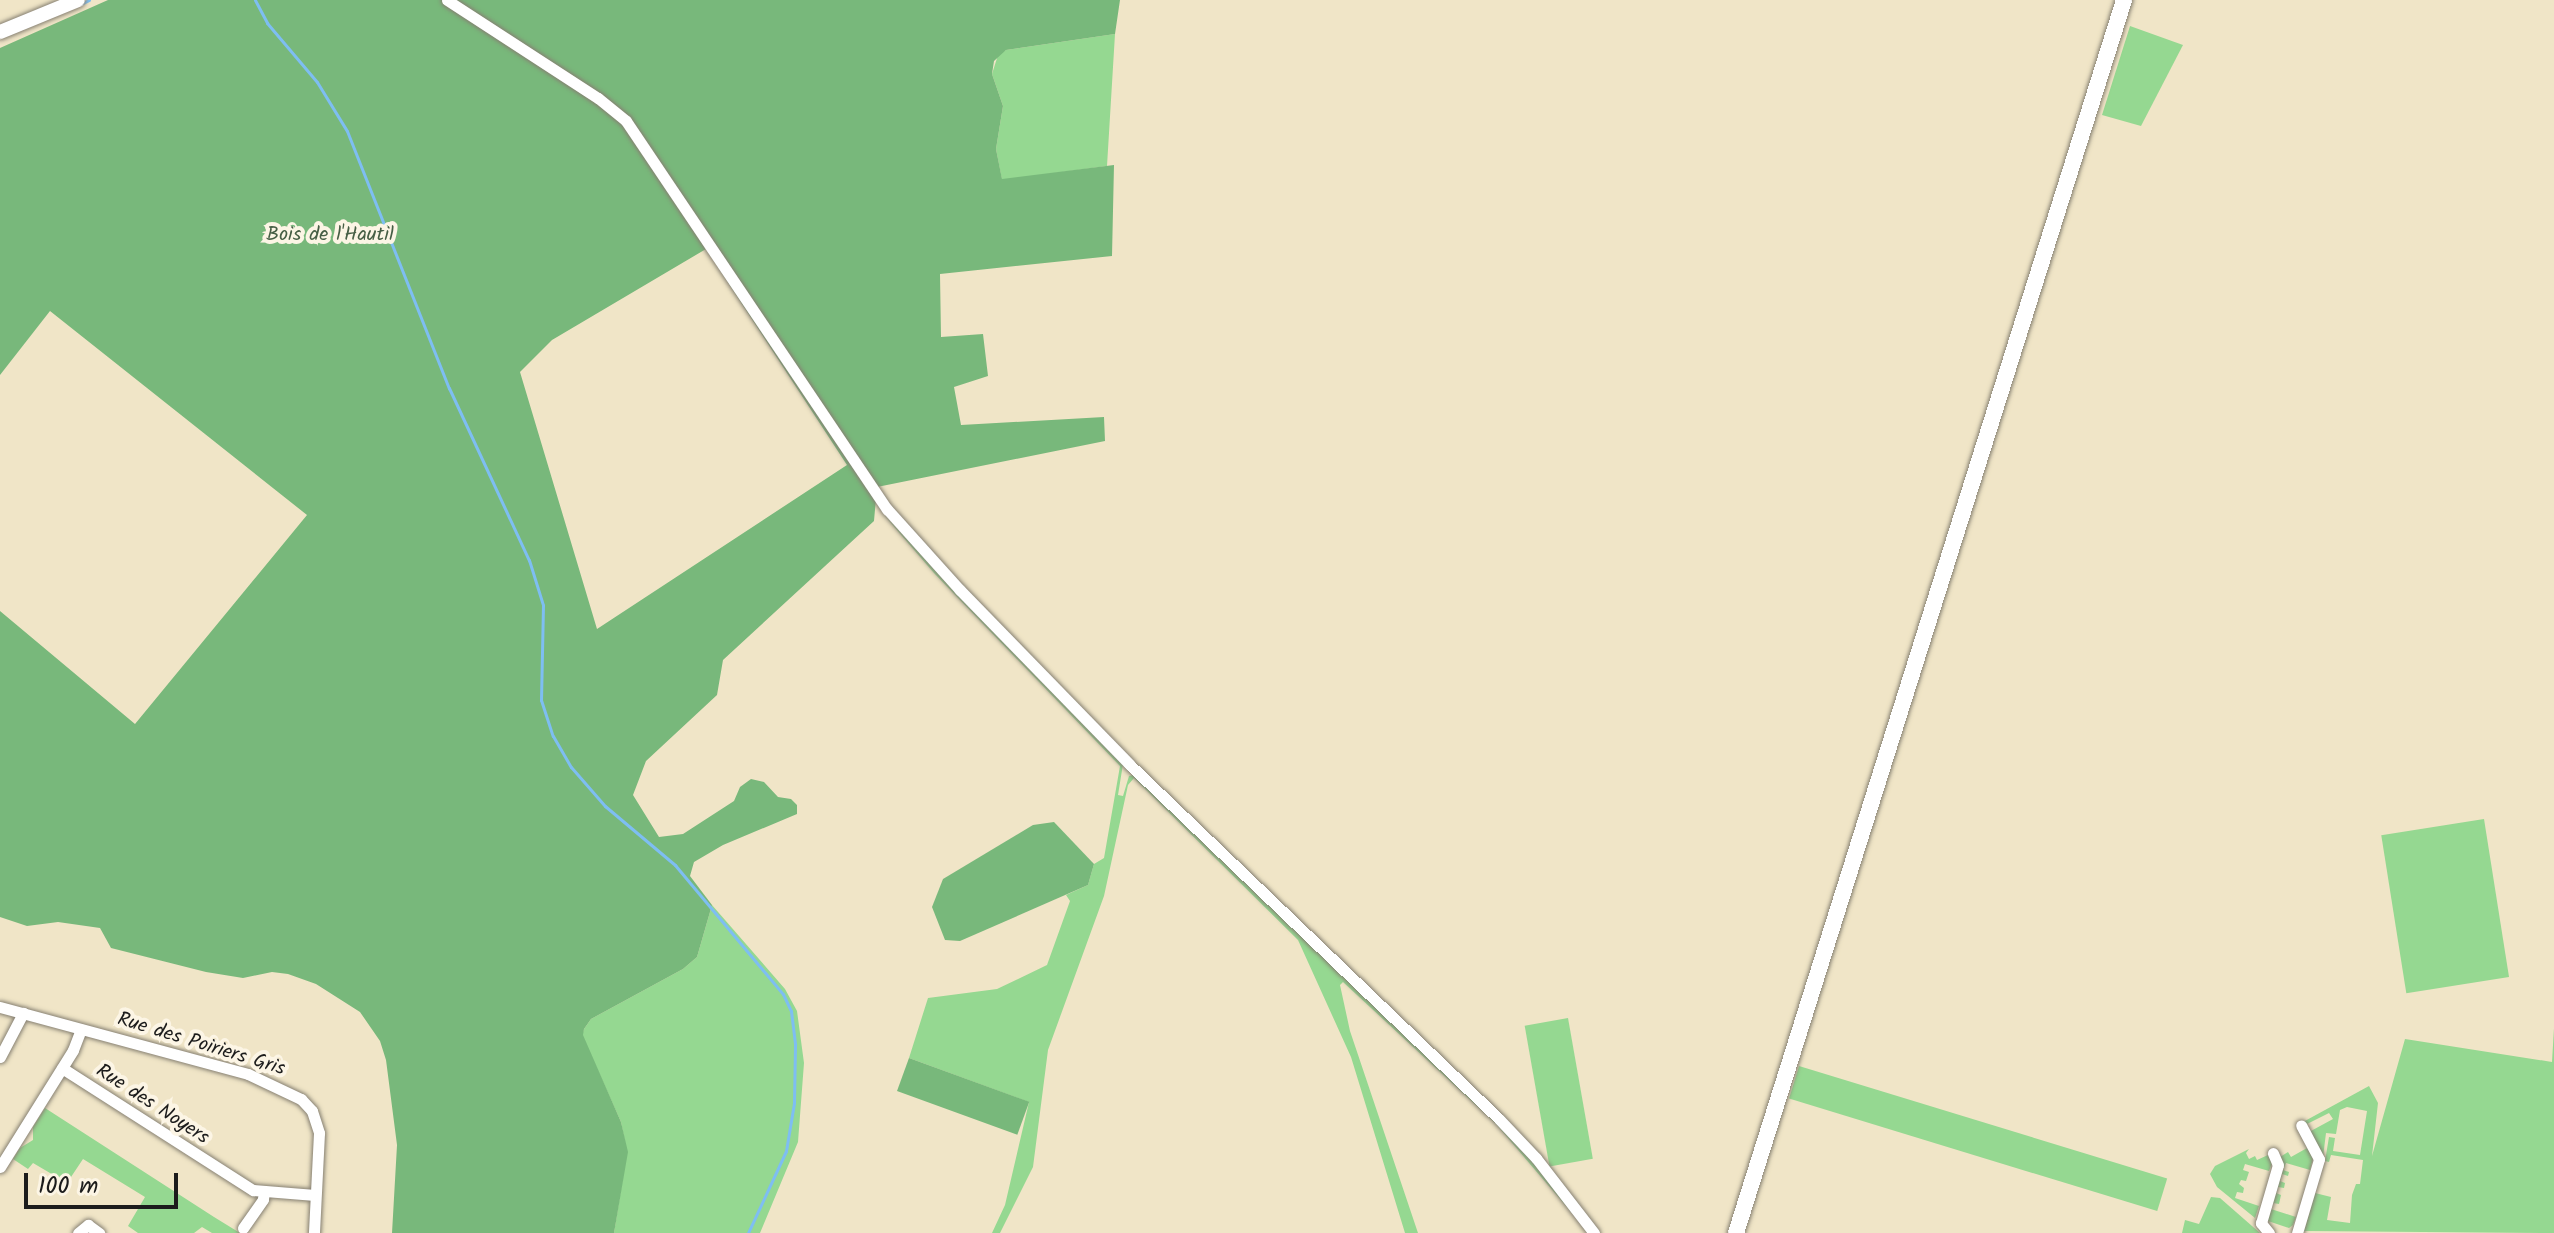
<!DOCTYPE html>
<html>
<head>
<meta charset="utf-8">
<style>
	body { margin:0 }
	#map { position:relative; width:2554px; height:1233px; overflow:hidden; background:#f0e5c7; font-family:Kalam,sans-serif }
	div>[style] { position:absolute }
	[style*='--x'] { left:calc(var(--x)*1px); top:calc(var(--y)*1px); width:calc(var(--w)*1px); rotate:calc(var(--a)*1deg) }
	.green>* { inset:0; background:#95d891; transform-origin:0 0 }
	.forest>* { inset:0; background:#78b87b; transform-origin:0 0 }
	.stream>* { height:3px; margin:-1.5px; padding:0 1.5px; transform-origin:1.5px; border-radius:1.5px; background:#7ebef2 }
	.roads { filter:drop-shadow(0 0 2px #868072) drop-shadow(0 0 2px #868072) }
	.minor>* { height:11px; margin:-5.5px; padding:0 5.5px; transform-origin:5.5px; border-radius:5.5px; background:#fff }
	.tertiary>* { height:14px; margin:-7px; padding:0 7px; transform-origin:7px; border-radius:7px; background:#fff }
	.secondary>* { height:16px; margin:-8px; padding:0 8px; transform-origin:8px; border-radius:8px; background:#fff }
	span { translate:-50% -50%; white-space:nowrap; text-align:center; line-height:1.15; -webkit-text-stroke:8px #fcf5e5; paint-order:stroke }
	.park-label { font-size:20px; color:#465e45 }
	.street-label { font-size:20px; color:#1c1c1c }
	.scale { position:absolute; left:24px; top:1173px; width:154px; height:36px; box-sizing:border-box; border:4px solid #1c1c1c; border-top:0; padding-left:10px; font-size:24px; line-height:28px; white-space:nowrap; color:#1c1c1c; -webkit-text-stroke:6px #fcf5e5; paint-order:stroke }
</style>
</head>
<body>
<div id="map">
	<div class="green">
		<div style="clip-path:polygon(2130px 26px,2183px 45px,2141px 126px,2102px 115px)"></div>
		<div style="clip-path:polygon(1115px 34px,1107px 166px,1002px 180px,996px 149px,1003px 106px,992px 74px,998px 55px,1006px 50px)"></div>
		<div style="clip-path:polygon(883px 514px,1123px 764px,1118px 795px,1123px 796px,1129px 776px,1133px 775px,1516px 1141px,1589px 1233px,1495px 1123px,1343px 982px,1340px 985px,1350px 1031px,1418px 1233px,1405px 1233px,1351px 1057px,1298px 940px,1134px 778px,1128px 785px,1104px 896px,1048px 1050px,1033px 1167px,1000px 1233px,992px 1233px,1005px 1205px,1029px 1102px,909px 1058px,928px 998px,997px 989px,1047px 965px,1070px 901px,1066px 895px,1088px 885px,1094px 864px,1104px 858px,1120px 766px,934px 573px)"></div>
		<div style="left:2484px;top:819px;width:160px;height:104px;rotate:81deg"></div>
		<div style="clip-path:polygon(712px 905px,785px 989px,797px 1011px,804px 1063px,798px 1142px,760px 1233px,614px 1233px,627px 1152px,621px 1122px,582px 1035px,584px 1029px,591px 1019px,683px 969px,697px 957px)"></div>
		<div style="left:1568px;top:1018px;width:143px;height:44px;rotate:80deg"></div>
		<div style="clip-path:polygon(2554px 1028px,2554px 1233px,2304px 1231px,2315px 1193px,2331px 1197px,2327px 1220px,2350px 1223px,2352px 1195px,2356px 1184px,2360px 1184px,2363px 1160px,2331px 1155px,2329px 1162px,2325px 1161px,2329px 1137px,2335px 1138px,2333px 1151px,2360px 1155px,2367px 1111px,2347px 1107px,2340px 1110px,2336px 1134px,2326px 1133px,2323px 1157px,2309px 1132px,2333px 1119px,2329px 1113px,2305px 1125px,2303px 1122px,2369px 1086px,2378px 1103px,2372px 1156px,2405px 1039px,2552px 1062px)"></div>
		<div style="left:1799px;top:1066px;width:385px;height:34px;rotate:17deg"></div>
		<div style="clip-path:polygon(45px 1108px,214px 1217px,240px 1233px,212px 1233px,202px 1227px,194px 1233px,138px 1233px,128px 1226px,145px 1197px,83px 1159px,67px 1183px,33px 1163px,28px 1169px,13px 1159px,20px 1148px,33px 1140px,33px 1127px)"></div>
		<div style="clip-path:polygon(2307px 1148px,2313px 1158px,2310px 1170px,2286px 1163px,2283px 1170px,2289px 1172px,2288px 1176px,2282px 1174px,2280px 1181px,2285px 1183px,2284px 1188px,2278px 1187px,2276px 1193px,2281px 1195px,2279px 1204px,2273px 1203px,2271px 1209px,2296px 1217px,2293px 1225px,2289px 1228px,2265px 1220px,2280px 1157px,2288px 1152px,2291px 1157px)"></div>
		<div style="clip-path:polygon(2249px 1149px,2246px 1153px,2249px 1159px,2255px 1156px,2257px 1160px,2268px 1155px,2272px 1163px,2269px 1171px,2245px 1164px,2243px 1170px,2249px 1172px,2246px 1181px,2241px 1180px,2239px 1184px,2244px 1188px,2243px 1193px,2237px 1192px,2235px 1198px,2259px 1206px,2255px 1218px,2217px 1187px,2210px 1174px,2215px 1166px)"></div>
		<div style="clip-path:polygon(2211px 1197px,2220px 1198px,2260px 1233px,2182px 1233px,2185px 1220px,2199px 1224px)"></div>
	</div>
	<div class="forest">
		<div style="clip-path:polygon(evenodd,108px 0,1120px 0,1115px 34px,1006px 50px,994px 61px,992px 74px,1003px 106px,996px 149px,1002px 179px,1114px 165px,1112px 256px,940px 274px,941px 337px,983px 334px,988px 376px,954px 387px,961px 425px,1104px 417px,1105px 441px,877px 487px,874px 521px,723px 660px,717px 695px,646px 761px,633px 795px,659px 837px,683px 834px,734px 801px,740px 787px,751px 779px,764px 782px,778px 797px,791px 799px,797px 805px,797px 814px,723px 845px,694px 862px,690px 876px,712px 905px,697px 957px,683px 969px,591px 1019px,584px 1029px,583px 1035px,621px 1122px,628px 1152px,614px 1233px,392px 1233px,397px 1145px,386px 1060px,380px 1041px,360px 1012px,316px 984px,288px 974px,272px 972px,243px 978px,206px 972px,111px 948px,100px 928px,58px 922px,27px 926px,0 917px,0 611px,135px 724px,307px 515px,50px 311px,0 375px,0 48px,108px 0,706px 249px,847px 465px,597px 629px,520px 372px,552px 340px,706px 249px)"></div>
		<div style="clip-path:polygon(1054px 822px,1094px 864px,1088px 885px,960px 941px,945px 940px,932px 907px,943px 879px,1033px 825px)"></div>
		<div style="left:909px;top:1058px;width:128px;height:35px;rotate:20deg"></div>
	</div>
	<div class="stream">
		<div style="--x:255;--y:0;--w:26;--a:62"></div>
		<div style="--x:267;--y:23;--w:77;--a:49.7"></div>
		<div style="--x:317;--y:82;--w:57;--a:58.5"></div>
		<div style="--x:347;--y:131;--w:277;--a:68.4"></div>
		<div style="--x:449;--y:388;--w:190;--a:65.1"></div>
		<div style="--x:529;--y:560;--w:47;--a:72.7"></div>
		<div style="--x:543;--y:605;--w:95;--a:91.2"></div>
		<div style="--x:541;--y:700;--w:38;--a:72"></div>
		<div style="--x:553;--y:736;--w:36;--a:60"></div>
		<div style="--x:571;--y:767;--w:52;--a:48.9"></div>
		<div style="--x:605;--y:806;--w:92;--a:40.1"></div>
		<div style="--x:675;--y:865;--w:168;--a:50.1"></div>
		<div style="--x:783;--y:994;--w:19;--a:65"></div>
		<div style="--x:791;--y:1011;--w:34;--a:83"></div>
		<div style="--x:795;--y:1045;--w:58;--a:91"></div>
		<div style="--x:794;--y:1103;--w:49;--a:99.5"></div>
		<div style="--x:786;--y:1151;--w:90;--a:114.9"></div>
		<div style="--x:81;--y:4;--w:9;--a:-27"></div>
	</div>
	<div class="roads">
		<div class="minor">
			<div style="--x:447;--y:0;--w:180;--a:33"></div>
			<div style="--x:598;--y:98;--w:36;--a:39"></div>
			<div style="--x:626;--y:121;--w:468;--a:56.1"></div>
			<div style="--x:887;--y:509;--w:109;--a:48"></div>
			<div style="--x:960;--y:590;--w:243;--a:45.8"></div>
			<div style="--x:1129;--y:764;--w:513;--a:43.81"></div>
			<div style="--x:1499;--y:1119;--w:54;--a:46.5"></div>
			<div style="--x:1536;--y:1158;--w:95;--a:52.3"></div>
			<div style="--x:0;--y:1007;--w:257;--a:15.1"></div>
			<div style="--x:248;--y:1074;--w:59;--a:25.3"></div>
			<div style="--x:301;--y:1099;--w:16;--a:47"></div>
			<div style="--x:312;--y:1111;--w:23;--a:72"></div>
			<div style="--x:319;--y:1133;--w:100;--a:92.9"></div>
			<div style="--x:0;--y:1057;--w:50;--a:-62.4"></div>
			<div style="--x:62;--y:1068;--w:227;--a:32.6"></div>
			<div style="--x:253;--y:1190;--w:62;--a:4.6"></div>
			<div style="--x:0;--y:1167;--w:138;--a:-58"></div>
			<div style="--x:73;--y:1050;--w:22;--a:-69"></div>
			<div style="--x:243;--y:1228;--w:35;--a:-55"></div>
			<div style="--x:263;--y:1199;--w:8;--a:-83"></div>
			<div style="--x:78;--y:1233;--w:13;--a:-39"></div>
			<div style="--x:88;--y:1225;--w:14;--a:36"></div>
			<div style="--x:2269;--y:1233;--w:13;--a:-129"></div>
			<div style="--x:2261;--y:1223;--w:60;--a:-73.7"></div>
			<div style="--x:2278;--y:1165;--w:13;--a:-113"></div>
			<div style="--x:2297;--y:1233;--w:77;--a:-73.4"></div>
			<div style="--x:2319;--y:1159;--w:38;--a:-118"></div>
		</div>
		<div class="tertiary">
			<div style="--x:0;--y:32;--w:84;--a:-22.3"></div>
		</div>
		<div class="secondary">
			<div style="--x:1736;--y:1233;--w:1293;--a:-72.53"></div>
		</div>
	</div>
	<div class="park-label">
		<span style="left:330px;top:235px">Bois de l'Hautil</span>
	</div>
	<div class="street-label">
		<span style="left:201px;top:1045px;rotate:17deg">Rue des Poiriers Gris</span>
		<span style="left:152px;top:1105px;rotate:33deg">Rue des Noyers</span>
	</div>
	<div class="scale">100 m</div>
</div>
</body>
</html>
